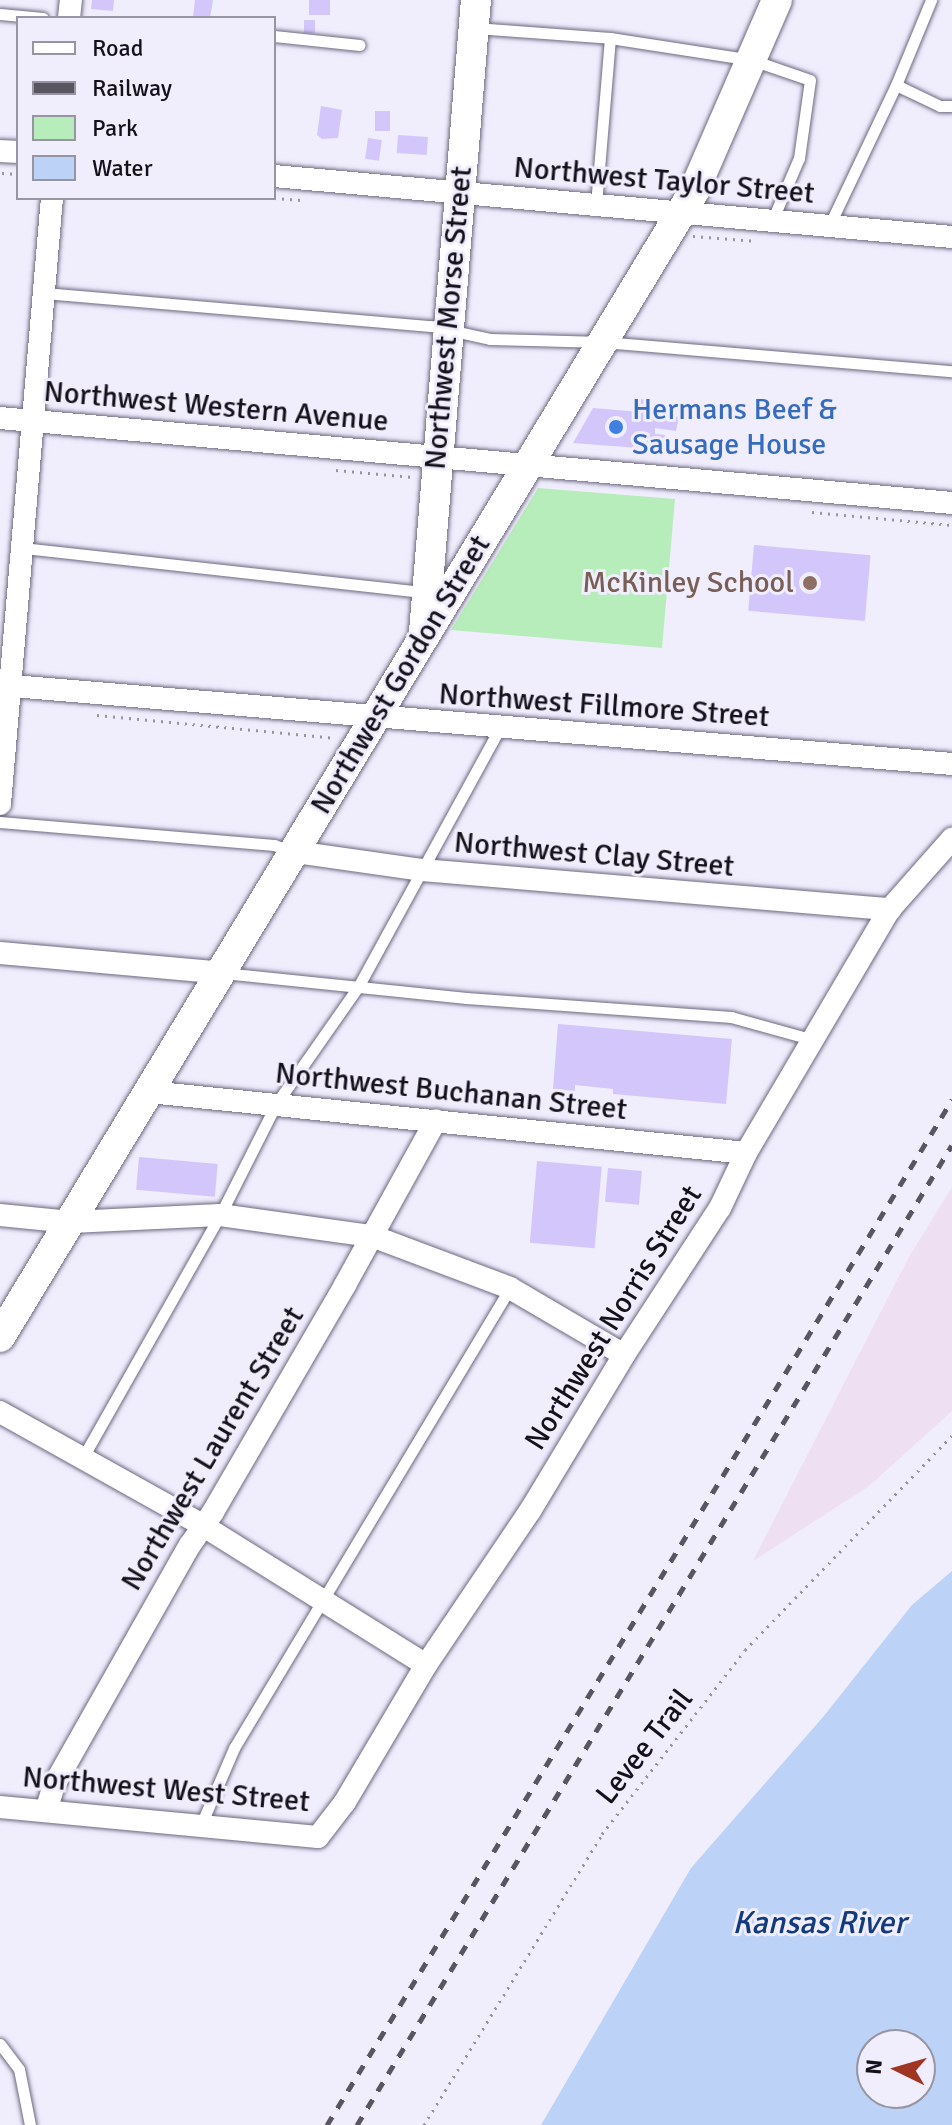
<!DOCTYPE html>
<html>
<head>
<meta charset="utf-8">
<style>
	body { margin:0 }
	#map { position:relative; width:952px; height:2125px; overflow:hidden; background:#f0edfd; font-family:Signika,sans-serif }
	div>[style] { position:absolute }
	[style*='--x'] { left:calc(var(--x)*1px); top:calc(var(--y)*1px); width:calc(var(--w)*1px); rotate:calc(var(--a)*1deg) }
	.industrial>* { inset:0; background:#eedff3 }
	.green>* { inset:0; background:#b7edba }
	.water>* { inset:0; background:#bcd2f6 }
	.building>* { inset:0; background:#d3c6fb; transform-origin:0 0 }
	.path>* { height:3px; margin-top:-1.5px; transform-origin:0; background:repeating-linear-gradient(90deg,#9794a2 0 2px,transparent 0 8px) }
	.roads { filter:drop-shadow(0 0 2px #6d6880) drop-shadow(0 0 2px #6d6880) }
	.lane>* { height:11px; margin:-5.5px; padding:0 5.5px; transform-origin:5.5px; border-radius:5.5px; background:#fff }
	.street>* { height:22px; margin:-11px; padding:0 11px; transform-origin:11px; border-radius:11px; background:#fff }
	.secondary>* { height:30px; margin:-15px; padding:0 15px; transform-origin:15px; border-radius:15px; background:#fff }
	.rail>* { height:5px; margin-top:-2.5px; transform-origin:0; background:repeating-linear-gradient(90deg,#595661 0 10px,transparent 0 20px) }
	.dots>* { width:22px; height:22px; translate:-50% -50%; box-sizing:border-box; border:4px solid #f0edfd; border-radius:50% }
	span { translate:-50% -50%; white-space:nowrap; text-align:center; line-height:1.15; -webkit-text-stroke:6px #f0edfd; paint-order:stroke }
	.street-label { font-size:30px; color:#14111a }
	.shop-label { font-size:30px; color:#366cbe }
	.left { translate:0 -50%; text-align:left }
	.education-label { font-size:30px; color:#785e54 }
	.right { translate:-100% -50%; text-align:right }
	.water-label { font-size:32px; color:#123b7d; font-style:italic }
	.legend { position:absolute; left:16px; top:16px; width:260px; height:184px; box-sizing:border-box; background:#f0edfd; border:2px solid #9895a2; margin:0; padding:10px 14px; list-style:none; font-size:24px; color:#14111a }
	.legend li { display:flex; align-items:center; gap:16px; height:40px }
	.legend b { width:40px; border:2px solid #9895a2 }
	.north { position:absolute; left:856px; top:2029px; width:80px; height:80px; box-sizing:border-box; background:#f0edfd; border:2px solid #9895a2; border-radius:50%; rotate:275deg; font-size:22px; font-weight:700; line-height:32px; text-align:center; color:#14111a }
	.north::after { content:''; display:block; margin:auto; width:28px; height:36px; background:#a03621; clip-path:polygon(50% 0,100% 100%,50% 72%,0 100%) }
</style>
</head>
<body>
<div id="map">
	<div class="industrial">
		<div style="clip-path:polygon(952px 1187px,952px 1411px,869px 1486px,753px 1561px,909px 1257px)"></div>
	</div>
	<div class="green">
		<div style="clip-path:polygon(538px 488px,675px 499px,662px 648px,451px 630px)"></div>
	</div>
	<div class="water">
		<div style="clip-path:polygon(evenodd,952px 1571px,952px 2125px,541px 2125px,691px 1868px,823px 1717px,912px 1605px,952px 1571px,872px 2045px,920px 2045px,920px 2093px,872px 2093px,872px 2045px)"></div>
	</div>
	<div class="building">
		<div style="clip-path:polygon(92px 0,114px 0,113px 11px,91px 9px)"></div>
		<div style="clip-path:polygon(195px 0,213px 0,210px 18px,193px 17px)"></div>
		<div style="left:309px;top:0;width:21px;height:15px"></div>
		<div style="left:304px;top:20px;width:11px;height:13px"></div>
		<div style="clip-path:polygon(321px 106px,342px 110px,338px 138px,322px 139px,317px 135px)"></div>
		<div style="left:375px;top:111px;width:15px;height:20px"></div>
		<div style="left:398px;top:135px;width:30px;height:18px;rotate:4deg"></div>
		<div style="left:368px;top:138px;width:14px;height:21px;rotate:8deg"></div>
		<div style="clip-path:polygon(640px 399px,648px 400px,647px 406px,670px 408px,670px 416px,679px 417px,676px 431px,655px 428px,655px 434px,665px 435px,664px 450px,573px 443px,593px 408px,640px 412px)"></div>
		<div style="left:754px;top:545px;width:117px;height:66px;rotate:5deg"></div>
		<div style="clip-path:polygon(558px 1024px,732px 1039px,726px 1104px,613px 1094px,613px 1089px,575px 1085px,575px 1091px,553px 1089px)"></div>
		<div style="left:139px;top:1157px;width:79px;height:33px;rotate:5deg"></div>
		<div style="left:537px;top:1161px;width:65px;height:82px;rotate:5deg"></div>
		<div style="left:608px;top:1168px;width:34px;height:34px;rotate:5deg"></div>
	</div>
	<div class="path">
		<div style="--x:2;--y:173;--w:16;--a:4"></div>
		<div style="--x:274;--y:198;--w:28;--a:4"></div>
		<div style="--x:693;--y:236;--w:64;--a:4.5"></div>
		<div style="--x:336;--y:470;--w:77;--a:5.2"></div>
		<div style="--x:812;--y:512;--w:141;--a:5.3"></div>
		<div style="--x:97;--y:715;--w:240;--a:5.5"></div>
		<div style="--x:424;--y:2125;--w:341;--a:-58.5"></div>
		<div style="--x:602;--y:1834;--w:233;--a:-52.1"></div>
		<div style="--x:745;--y:1650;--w:298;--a:-46"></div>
	</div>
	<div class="roads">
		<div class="lane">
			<div style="--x:0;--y:14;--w:43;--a:5.3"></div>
			<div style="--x:475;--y:28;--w:135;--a:4.2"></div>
			<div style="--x:610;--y:38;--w:168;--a:94.8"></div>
			<div style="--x:274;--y:36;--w:86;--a:6"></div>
			<div style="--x:610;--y:38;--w:144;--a:8.8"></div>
			<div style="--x:752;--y:60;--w:61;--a:19"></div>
			<div style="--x:810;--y:80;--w:79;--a:98"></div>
			<div style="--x:799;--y:158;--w:69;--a:113.2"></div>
			<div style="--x:896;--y:85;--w:92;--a:-67.6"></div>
			<div style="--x:829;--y:226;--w:156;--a:-64.6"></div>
			<div style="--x:896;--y:85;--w:49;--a:25.5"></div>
			<div style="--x:940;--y:106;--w:12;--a:0"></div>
			<div style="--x:44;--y:293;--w:388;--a:4.9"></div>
			<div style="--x:431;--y:326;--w:60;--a:12.4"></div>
			<div style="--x:490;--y:339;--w:113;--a:1.5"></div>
			<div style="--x:603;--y:342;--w:350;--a:4.8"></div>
			<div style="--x:23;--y:548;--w:403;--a:6.3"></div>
			<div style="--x:0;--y:822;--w:275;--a:4.8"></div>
			<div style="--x:274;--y:845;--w:20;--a:20"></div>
			<div style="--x:224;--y:973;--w:243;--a:5.9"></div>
			<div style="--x:466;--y:998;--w:266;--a:4.1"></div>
			<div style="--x:731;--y:1017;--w:86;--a:15.5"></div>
			<div style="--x:82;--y:1459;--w:280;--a:-60.5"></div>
			<div style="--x:220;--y:1215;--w:124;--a:-63.2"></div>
			<div style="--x:276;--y:1104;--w:143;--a:-55"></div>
			<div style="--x:358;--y:987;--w:295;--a:-61.3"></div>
			<div style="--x:200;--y:1827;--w:86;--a:-66.7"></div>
			<div style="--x:234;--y:1748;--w:536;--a:-59.04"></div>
			<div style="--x:0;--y:2044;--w:31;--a:53"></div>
			<div style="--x:19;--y:2069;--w:57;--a:78.9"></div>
		</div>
		<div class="street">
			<div style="--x:69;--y:18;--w:18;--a:-84"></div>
			<div style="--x:0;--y:151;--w:18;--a:3"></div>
			<div style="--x:274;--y:176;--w:681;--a:5.14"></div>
			<div style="--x:0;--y:418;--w:956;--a:5.1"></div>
			<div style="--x:12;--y:686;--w:943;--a:4.74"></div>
			<div style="--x:0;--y:804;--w:608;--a:-85.1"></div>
			<div style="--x:295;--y:852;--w:127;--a:8.1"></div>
			<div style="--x:421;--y:870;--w:471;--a:4.8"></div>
			<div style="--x:0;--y:953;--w:223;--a:5.1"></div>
			<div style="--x:149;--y:1092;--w:600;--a:5.83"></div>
			<div style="--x:0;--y:1215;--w:71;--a:5.6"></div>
			<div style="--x:71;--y:1222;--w:149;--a:-2.7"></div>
			<div style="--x:220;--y:1215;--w:153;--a:7.9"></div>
			<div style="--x:372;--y:1236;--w:147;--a:20.6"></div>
			<div style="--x:510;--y:1288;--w:132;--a:30.4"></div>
			<div style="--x:0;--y:1412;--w:231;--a:29.2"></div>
			<div style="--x:202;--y:1525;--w:264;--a:32"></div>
			<div style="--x:0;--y:1807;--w:319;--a:5.4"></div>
			<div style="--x:318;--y:1837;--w:44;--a:-52.4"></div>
			<div style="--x:345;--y:1802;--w:159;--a:-59.4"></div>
			<div style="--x:426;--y:1665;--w:186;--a:-56"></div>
			<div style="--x:530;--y:1511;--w:182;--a:-58.9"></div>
			<div style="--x:624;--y:1355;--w:176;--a:-56.9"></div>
			<div style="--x:720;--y:1208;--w:61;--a:-64.7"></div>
			<div style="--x:746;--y:1153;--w:283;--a:-59.5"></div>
			<div style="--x:890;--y:909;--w:94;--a:-48.5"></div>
			<div style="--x:46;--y:1811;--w:27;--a:-73"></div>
			<div style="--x:54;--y:1785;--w:276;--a:-60.5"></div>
			<div style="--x:190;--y:1545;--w:40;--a:-55.1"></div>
			<div style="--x:213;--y:1512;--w:263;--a:-59.8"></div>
			<div style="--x:345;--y:1285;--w:188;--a:-61.1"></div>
		</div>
		<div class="secondary">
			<div style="--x:424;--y:632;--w:634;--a:-85.3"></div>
			<div style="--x:0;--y:1337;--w:1340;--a:-58.8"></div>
			<div style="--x:694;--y:191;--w:208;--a:-66.5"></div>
		</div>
	</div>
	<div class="rail">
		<div style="--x:327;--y:2125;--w:1201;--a:-58.63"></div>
		<div style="--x:357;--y:2125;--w:1146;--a:-58.74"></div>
	</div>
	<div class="dots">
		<div style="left:616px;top:427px;background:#3f7fe0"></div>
		<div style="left:810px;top:583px;background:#8d6e63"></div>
	</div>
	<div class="street-label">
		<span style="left:664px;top:181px;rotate:5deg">Northwest Taylor Street</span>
		<span style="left:449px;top:318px;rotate:-85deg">Northwest Morse Street</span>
		<span style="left:216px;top:407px;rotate:5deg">Northwest Western Avenue</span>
		<span style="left:401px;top:675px;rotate:-59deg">Northwest Gordon Street</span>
		<span style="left:604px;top:706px;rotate:4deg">Northwest Fillmore Street</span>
		<span style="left:594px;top:855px;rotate:5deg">Northwest Clay Street</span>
		<span style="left:451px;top:1092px;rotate:6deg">Northwest Buchanan Street</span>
		<span style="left:614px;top:1318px;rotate:-58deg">Northwest Norris Street</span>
		<span style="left:213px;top:1449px;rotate:-59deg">Northwest Laurent Street</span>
		<span style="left:645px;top:1747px;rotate:-52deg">Levee Trail</span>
		<span style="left:166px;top:1790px;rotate:5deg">Northwest West Street</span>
	</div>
	<div class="shop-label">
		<span class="left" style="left:632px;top:427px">Hermans Beef &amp;<br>Sausage House</span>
	</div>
	<div class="education-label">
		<span class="right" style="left:794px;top:583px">McKinley School</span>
	</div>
	<div class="water-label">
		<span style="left:819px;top:1923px">Kansas River</span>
	</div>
	<ul class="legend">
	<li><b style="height:10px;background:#fff"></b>Road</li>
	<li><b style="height:10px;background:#595661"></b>Railway</li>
	<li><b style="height:22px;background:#b7edba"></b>Park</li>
	<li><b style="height:22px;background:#bcd2f6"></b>Water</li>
	</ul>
	<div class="north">N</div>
</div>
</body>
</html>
